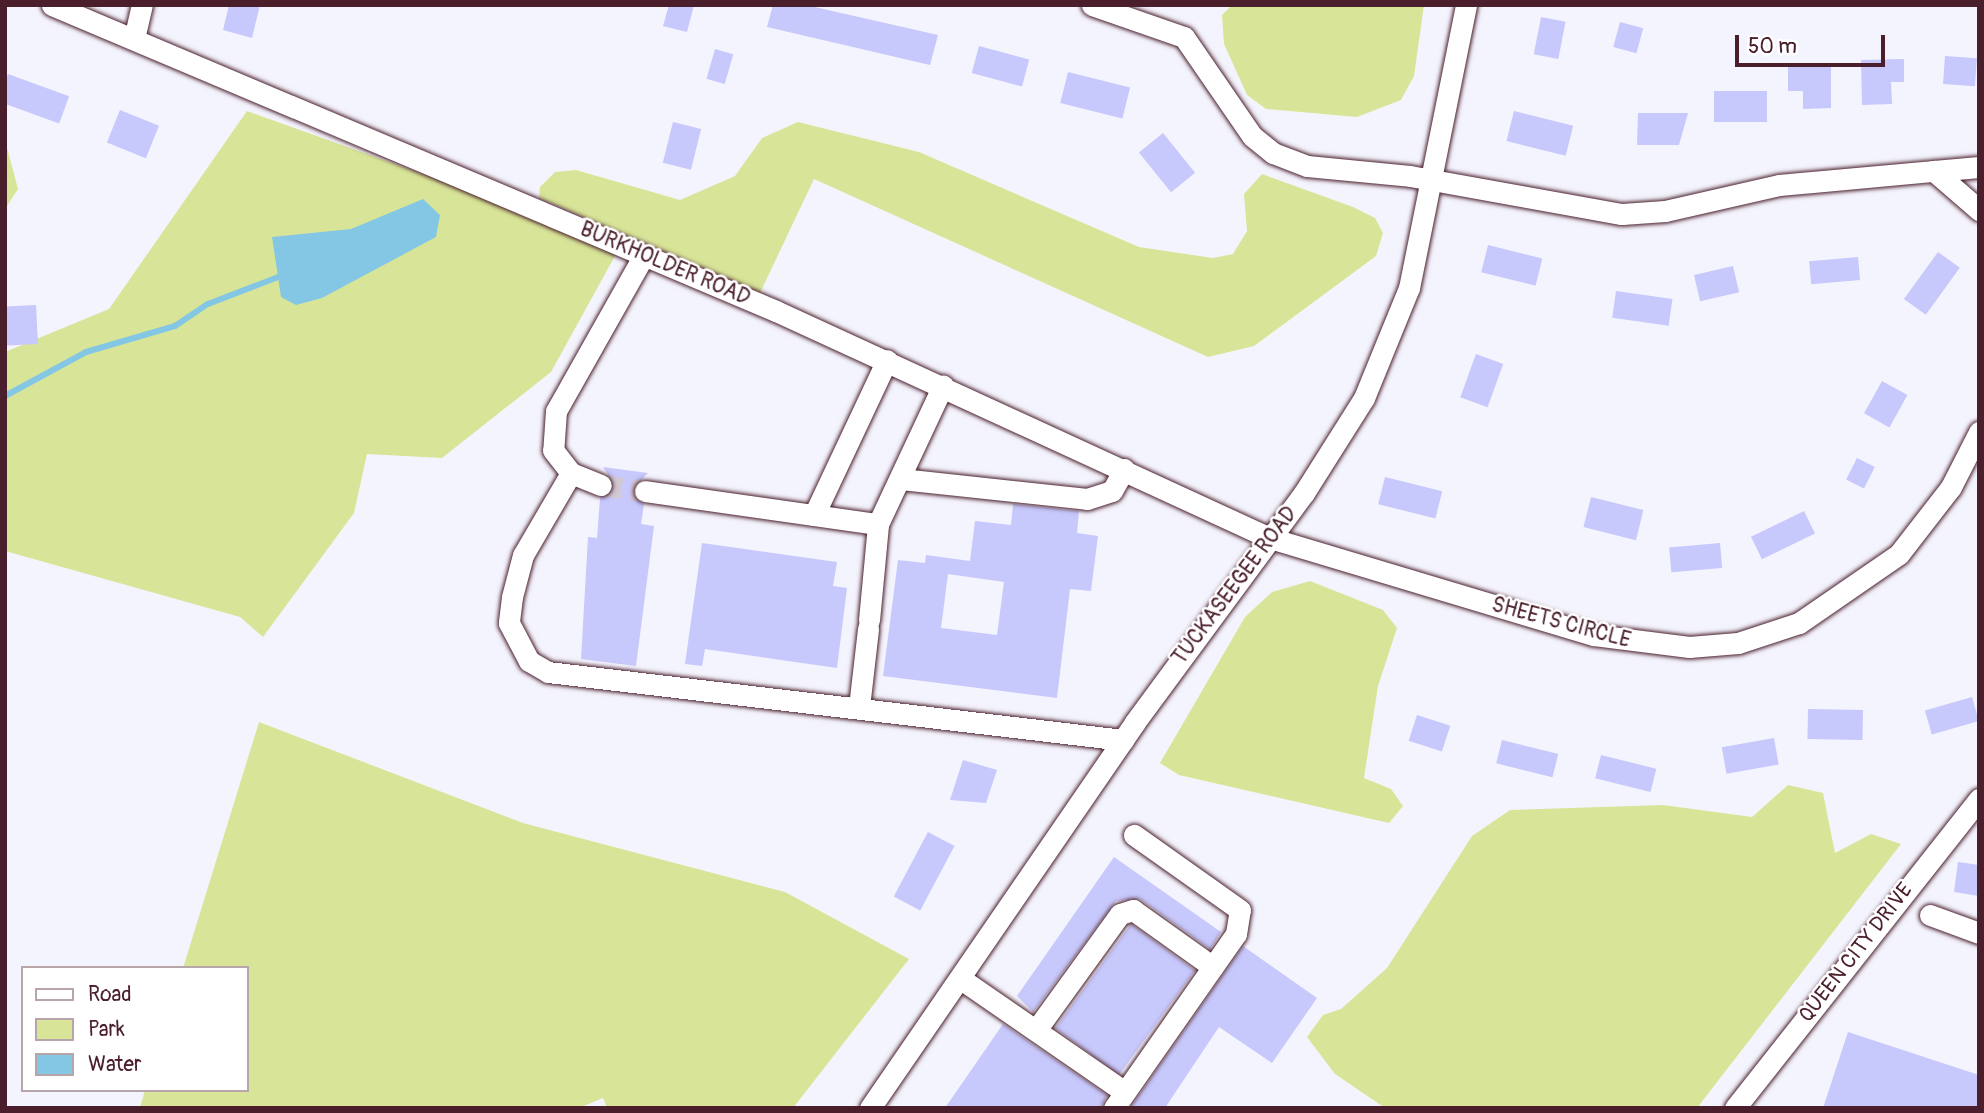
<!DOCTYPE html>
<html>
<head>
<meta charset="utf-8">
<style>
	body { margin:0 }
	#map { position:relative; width:1984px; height:1113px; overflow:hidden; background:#f4f4fe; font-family:Pangolin,sans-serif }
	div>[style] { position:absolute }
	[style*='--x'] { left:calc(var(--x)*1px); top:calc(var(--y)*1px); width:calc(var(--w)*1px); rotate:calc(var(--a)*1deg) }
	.green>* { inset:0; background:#d8e598 }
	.water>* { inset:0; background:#83c7e4 }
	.stream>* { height:6px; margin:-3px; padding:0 3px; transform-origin:3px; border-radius:3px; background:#83c7e4 }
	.building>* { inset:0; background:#c7c8fb; transform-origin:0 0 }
	.minor-tunnel>* { height:21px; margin-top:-10.5px; transform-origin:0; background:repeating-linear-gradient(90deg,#d2c9d4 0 21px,transparent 0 31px) }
	.roads { filter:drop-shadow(0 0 2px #4a1f2b) drop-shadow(0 0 2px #4a1f2b) }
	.minor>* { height:21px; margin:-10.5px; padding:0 10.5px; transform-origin:10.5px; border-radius:10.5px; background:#fff }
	span { translate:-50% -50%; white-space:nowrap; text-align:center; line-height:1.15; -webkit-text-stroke:5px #fff; paint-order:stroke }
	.street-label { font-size:21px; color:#4a1f2b }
	.frame { position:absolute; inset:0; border:7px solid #4a1f2b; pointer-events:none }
	.legend { position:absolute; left:21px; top:966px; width:228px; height:126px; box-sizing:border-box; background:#fff; border:2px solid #b7a5aa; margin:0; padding:9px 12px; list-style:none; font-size:21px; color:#4a1f2b }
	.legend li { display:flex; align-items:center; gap:14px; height:35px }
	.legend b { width:35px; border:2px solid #b7a5aa }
	.scale { position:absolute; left:1735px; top:35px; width:150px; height:32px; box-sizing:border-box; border:4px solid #4a1f2b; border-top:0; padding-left:9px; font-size:21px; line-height:24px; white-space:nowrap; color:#4a1f2b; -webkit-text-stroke:5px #fff; paint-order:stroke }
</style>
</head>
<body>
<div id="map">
	<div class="green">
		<div style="clip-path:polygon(1232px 5px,1424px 5px,1414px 76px,1401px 100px,1357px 117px,1266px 109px,1247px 95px,1224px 44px,1222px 15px)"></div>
		<div style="clip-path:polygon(247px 111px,621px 245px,551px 372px,442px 458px,367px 454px,354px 513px,263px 637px,240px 617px,5px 551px,5px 352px,109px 309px)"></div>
		<div style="clip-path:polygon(798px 122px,919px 152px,1139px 247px,1213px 258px,1233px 254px,1247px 231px,1244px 194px,1262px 174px,1353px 207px,1375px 218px,1383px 233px,1376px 256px,1254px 346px,1208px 357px,814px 179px,760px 293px,539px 198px,540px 187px,555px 172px,576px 170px,680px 200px,735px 176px,762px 138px)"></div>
		<div style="clip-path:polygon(5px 140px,18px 189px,5px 209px)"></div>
		<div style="clip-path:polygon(1310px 581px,1383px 610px,1397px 628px,1378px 686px,1364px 778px,1391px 789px,1403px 806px,1389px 823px,1179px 775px,1160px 763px,1245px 617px,1272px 592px)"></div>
		<div style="clip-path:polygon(259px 722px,523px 823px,785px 892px,909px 959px,793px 1108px,607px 1108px,603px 1098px,579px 1108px,140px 1108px,145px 1090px,247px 1090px,247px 968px,183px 968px)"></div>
		<div style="clip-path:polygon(1788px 785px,1823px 793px,1835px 853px,1871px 834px,1901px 844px,1697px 1108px,1385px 1108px,1335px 1074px,1307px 1037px,1323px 1015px,1341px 1009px,1387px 968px,1472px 836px,1510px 810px,1663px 805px,1752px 817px)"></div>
	</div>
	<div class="water">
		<div style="clip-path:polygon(423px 199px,440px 215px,436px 237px,322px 298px,296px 305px,281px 297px,272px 237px,351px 229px)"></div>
	</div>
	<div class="stream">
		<div style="--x:5;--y:396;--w:92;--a:-28.5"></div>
		<div style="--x:86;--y:352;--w:93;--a:-16.3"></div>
		<div style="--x:175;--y:326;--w:40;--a:-34"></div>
		<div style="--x:208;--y:304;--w:78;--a:-21"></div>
	</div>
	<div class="building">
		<div style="clip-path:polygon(229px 5px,260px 5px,252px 38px,223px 30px)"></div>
		<div style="clip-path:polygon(669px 5px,694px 5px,687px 32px,663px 26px)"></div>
		<div style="clip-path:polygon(773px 5px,806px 5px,938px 35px,930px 65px,767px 27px)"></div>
		<div style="left:1541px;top:17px;width:25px;height:38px;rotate:11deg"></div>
		<div style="left:1620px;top:22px;width:24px;height:26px;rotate:15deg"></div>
		<div style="left:979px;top:46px;width:52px;height:28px;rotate:15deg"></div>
		<div style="left:715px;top:49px;width:19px;height:31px;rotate:16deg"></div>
		<div style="left:1945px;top:56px;width:32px;height:28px;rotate:4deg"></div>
		<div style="clip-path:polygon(1904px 59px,1904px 82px,1891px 82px,1892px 104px,1862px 105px,1861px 60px)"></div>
		<div style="clip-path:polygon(1788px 64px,1831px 64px,1831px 108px,1803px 109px,1803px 91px,1788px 91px)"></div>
		<div style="left:1068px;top:72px;width:64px;height:32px;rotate:14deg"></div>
		<div style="left:8px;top:74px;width:65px;height:29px;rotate:20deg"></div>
		<div style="left:1714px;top:91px;width:53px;height:31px"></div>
		<div style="left:120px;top:110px;width:42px;height:35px;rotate:22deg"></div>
		<div style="left:1514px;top:111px;width:61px;height:31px;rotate:14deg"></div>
		<div style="clip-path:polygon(1638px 113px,1688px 113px,1679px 145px,1637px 145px)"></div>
		<div style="left:673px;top:122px;width:29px;height:42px;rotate:14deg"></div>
		<div style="left:1163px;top:133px;width:51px;height:31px;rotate:51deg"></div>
		<div style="left:1488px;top:245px;width:56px;height:28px;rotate:14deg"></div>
		<div style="left:1938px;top:252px;width:27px;height:58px;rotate:36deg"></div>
		<div style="left:1858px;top:257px;width:23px;height:49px;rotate:85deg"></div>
		<div style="left:1733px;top:266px;width:27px;height:40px;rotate:77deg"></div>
		<div style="left:1616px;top:291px;width:57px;height:27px;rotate:8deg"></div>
		<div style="left:36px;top:305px;width:39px;height:31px;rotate:87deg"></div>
		<div style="left:1476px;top:354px;width:29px;height:46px;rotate:20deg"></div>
		<div style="left:1882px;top:381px;width:29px;height:37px;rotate:29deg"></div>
		<div style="left:1857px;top:458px;width:20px;height:24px;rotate:27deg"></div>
		<div style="clip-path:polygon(603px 467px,648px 473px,632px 490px,644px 504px,641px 524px,654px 526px,636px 666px,581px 659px,588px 537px,597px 538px,600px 498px,614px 484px)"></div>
		<div style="left:1385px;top:477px;width:59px;height:28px;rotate:14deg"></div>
		<div style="left:1591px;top:497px;width:54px;height:31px;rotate:14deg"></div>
		<div style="clip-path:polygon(evenodd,1013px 504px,1079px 511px,1077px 533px,1098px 536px,1091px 591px,1070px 589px,1057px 698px,883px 676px,898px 560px,925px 563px,926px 555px,970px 561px,975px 521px,1011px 525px,1013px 504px,948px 574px,1004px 582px,997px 635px,941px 628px,948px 574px)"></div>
		<div style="left:1804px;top:511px;width:25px;height:59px;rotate:64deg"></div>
		<div style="clip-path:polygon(702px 543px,837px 562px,833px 586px,847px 588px,837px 668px,705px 649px,702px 666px,685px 664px)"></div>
		<div style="left:1720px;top:543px;width:25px;height:51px;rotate:85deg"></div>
		<div style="left:1972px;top:697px;width:25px;height:49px;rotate:74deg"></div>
		<div style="left:1808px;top:709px;width:55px;height:30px;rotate:1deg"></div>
		<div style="left:1417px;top:715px;width:35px;height:27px;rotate:18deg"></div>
		<div style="left:1774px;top:738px;width:27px;height:53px;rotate:80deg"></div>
		<div style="left:1502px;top:740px;width:58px;height:24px;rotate:14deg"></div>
		<div style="left:1601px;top:755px;width:57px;height:24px;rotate:14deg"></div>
		<div style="clip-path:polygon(963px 760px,997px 770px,986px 803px,950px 800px)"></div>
		<div style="left:928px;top:832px;width:30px;height:73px;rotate:28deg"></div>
		<div style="clip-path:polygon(1114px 857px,1221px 932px,1210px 949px,1140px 899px,1116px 901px,1033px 1012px,1017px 996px)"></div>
		<div style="clip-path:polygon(1958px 862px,1979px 865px,1979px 896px,1954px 892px)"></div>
		<div style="left:1131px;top:924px;width:79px;height:129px;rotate:36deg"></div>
		<div style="clip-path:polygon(1243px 946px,1317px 998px,1272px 1063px,1219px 1027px,1165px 1108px,1130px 1108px)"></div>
		<div style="clip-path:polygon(1003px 1024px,1107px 1095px,1101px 1108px,945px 1108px)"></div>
		<div style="clip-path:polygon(1848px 1032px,1979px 1075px,1979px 1108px,1823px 1108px)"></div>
	</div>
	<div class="minor-tunnel">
		<div style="--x:601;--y:485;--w:44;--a:7.8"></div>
	</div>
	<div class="roads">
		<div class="minor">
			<div style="--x:52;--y:5;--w:786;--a:22.91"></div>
			<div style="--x:776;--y:311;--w:544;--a:24.68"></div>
			<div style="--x:1270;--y:538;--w:338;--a:16.7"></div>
			<div style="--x:1594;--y:635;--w:96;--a:7.2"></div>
			<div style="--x:1689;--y:647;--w:49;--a:-4.7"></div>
			<div style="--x:1738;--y:643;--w:64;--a:-18.2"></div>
			<div style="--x:1799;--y:623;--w:121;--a:-34.6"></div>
			<div style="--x:1899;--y:554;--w:85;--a:-52.2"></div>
			<div style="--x:1951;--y:487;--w:62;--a:-63"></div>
			<div style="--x:1092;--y:5;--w:97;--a:19.2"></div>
			<div style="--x:1184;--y:37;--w:120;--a:55.5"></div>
			<div style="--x:1252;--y:136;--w:27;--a:39"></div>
			<div style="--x:1273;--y:153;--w:36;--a:21"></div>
			<div style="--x:1307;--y:166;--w:103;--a:5.5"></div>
			<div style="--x:1410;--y:176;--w:215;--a:10.2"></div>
			<div style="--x:1622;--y:214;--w:43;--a:-4"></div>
			<div style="--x:1665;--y:211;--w:117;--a:-12.8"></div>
			<div style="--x:1779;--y:185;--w:156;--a:-5.2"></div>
			<div style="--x:1934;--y:171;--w:60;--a:40.9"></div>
			<div style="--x:134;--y:39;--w:35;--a:-77"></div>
			<div style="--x:1934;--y:171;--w:45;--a:-5.1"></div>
			<div style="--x:644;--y:255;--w:179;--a:119.4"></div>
			<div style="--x:556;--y:411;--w:39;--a:94"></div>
			<div style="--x:553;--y:450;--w:29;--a:52"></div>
			<div style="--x:571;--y:473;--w:95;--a:120.3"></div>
			<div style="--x:523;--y:555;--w:43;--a:104.7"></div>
			<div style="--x:512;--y:597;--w:26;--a:97"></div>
			<div style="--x:509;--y:623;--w:43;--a:62.2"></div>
			<div style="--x:529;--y:661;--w:22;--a:30"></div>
			<div style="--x:548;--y:672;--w:579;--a:6.74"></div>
			<div style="--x:571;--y:473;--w:32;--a:22"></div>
			<div style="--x:901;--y:479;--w:187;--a:6.1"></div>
			<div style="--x:1087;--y:499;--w:26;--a:-18"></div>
			<div style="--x:1112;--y:491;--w:25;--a:-61"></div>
			<div style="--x:645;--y:491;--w:235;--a:8.1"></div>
			<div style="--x:878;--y:524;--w:153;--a:-64.9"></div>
			<div style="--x:814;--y:515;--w:171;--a:-64.8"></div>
			<div style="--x:869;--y:620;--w:96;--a:-84.6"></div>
			<div style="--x:859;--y:707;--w:79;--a:-83.4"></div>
			<div style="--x:1930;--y:915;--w:52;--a:20.2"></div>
			<div style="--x:961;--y:979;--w:199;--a:34.6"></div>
			<div style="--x:1036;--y:1030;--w:143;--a:-54.1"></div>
			<div style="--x:1120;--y:914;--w:14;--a:-17"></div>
			<div style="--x:1133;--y:910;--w:98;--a:35.5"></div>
			<div style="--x:870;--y:1108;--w:468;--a:-55.5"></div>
			<div style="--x:1135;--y:722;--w:285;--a:-53.6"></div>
			<div style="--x:1304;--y:493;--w:112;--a:-57.7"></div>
			<div style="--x:1364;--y:398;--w:119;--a:-67.8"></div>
			<div style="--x:1409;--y:288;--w:289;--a:-78.6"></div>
			<div style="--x:1114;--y:1108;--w:213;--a:-55"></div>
			<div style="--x:1236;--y:934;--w:24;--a:-81"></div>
			<div style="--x:1240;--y:910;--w:130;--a:-144.7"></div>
			<div style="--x:1735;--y:1108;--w:394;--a:-51.7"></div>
		</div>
	</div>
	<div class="street-label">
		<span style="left:665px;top:264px;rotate:23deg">BURKHOLDER ROAD</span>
		<span style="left:1235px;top:586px;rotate:-53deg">TUCKASEEGEE ROAD</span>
		<span style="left:1561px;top:623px;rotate:15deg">SHEETS CIRCLE</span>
		<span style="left:1856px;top:953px;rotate:-52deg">QUEEN CITY DRIVE</span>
	</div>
	<div class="frame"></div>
	<ul class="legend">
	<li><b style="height:9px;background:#fff"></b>Road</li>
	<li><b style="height:19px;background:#d8e598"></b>Park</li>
	<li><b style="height:19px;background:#83c7e4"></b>Water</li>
	</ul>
	<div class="scale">50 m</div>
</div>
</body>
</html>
